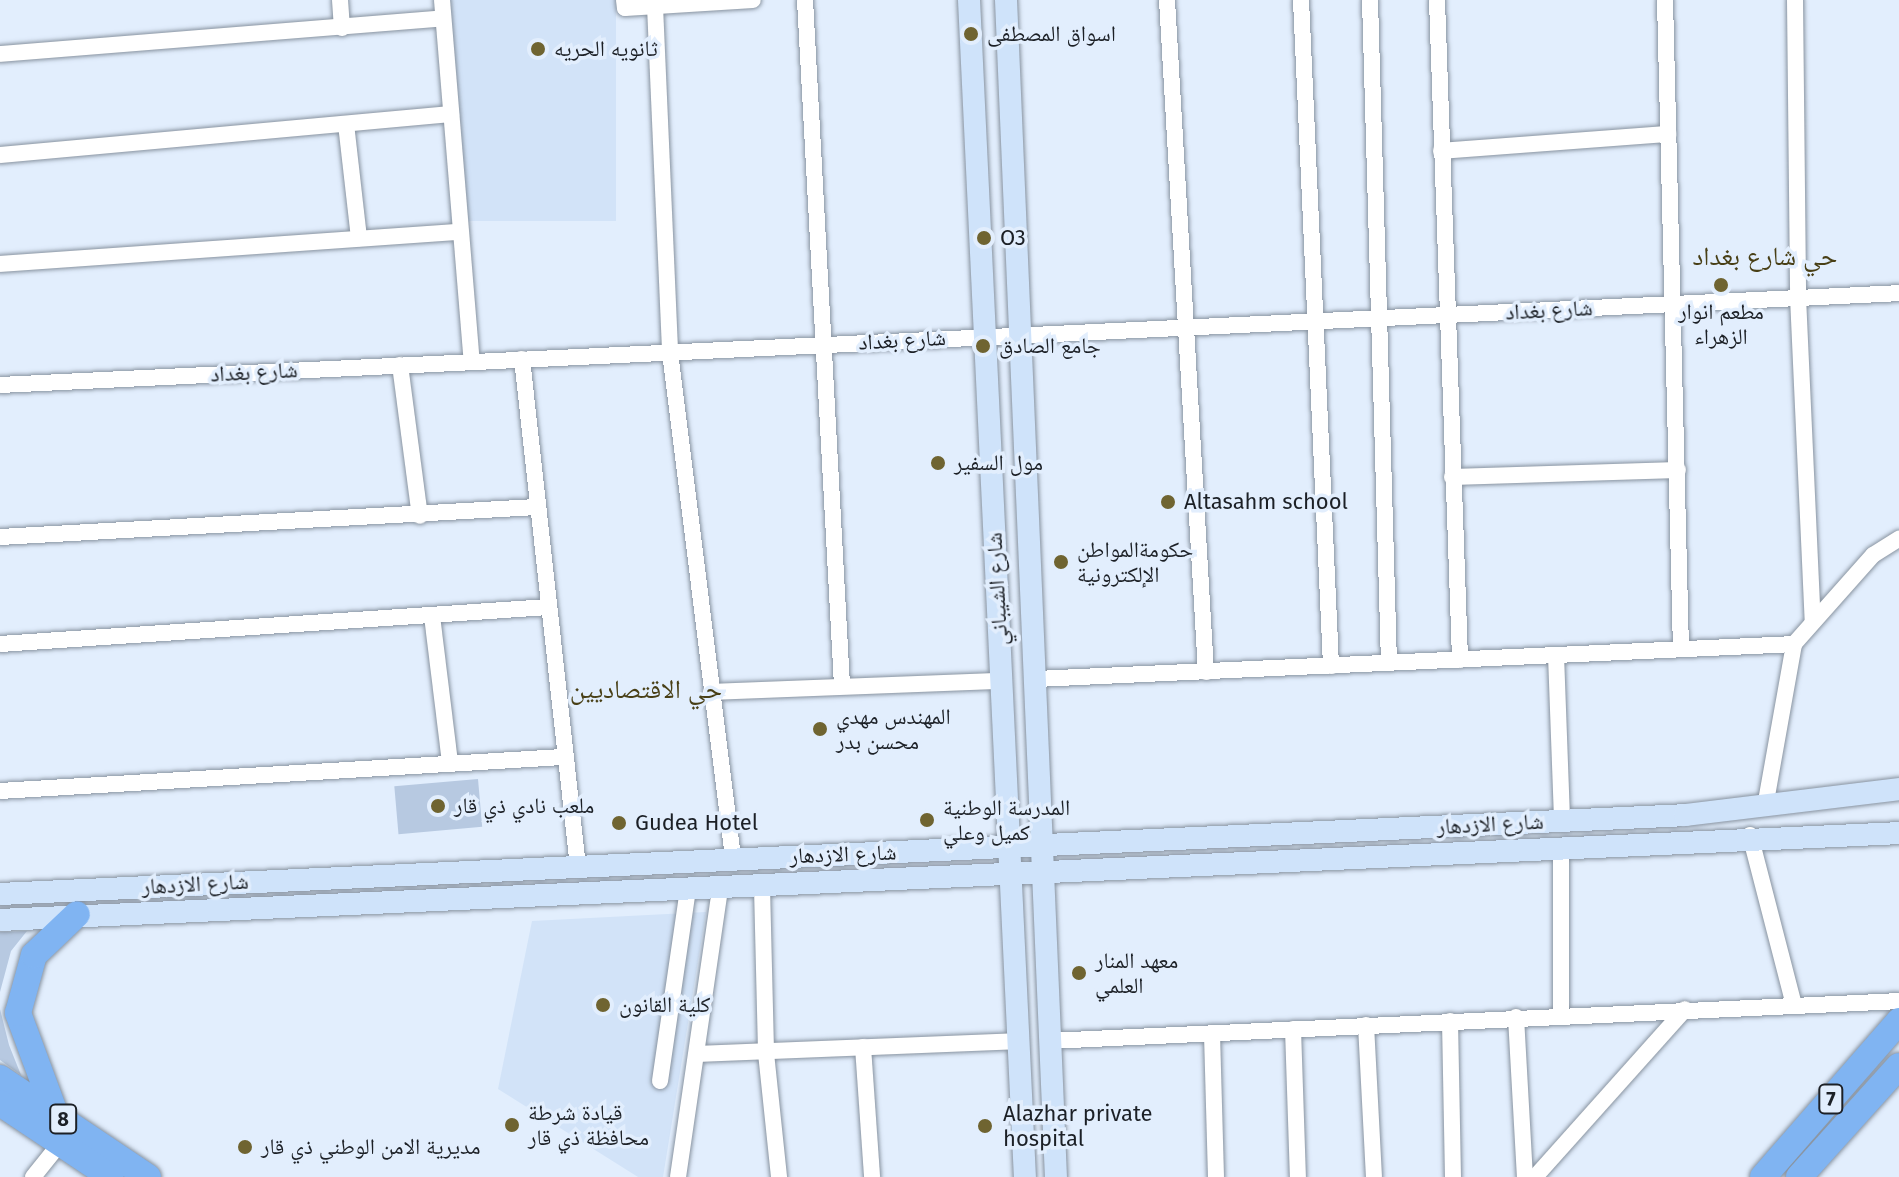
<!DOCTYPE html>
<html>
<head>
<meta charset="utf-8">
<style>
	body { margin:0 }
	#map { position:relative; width:1899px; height:1177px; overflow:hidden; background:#e2eefd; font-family:"Fira Sans","Noto Naskh Arabic",sans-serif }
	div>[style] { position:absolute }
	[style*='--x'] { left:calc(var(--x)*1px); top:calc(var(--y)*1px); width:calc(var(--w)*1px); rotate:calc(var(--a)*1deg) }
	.built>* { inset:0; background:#d2e3f8; transform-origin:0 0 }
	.green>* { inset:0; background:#b7c9e1; transform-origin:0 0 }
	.roads { filter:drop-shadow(0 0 2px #8893a0) drop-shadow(0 0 2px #8893a0) }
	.minor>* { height:16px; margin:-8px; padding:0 8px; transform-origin:8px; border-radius:8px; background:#fff }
	.secondary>* { height:22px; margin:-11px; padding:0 11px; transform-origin:11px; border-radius:11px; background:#cfe3fa }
	.trunk>* { height:26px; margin:-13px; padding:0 13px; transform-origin:13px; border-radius:13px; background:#80b4f2 }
	.dots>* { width:22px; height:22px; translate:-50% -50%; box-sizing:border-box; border:4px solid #e2eefd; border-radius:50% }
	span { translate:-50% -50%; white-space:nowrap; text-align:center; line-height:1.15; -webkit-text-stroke:7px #e2eefd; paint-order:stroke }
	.shield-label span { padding:2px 6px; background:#e2eefd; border:2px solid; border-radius:6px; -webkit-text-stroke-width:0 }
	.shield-label { font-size:20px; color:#1c2026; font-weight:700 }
	.poi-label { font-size:22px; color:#1c2026 }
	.left { translate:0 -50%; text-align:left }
	.street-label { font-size:22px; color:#1c2026 }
	.quarter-label { font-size:26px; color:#483f16 }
</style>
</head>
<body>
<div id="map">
	<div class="built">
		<div style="left:450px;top:0;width:166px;height:221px"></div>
		<div style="clip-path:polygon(706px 912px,663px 1177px,638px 1177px,498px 1089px,532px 921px)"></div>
	</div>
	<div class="green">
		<div style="left:478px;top:779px;width:48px;height:84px;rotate:85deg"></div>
		<div style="clip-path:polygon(27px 931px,11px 951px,0 992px,0 932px)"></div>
		<div style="clip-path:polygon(0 1009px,9px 1045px,21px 1075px,0 1060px)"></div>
	</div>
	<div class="roads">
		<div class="minor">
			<div style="--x:340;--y:0;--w:28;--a:86"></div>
			<div style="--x:442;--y:0;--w:363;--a:85.3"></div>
			<div style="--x:624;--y:0;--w:8;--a:83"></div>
			<div style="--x:625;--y:8;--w:128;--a:-3.6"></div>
			<div style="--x:805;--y:0;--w:686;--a:86.91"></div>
			<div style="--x:1167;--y:0;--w:673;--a:86.68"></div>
			<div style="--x:1301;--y:0;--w:667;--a:87.42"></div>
			<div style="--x:1370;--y:0;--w:663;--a:88.36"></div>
			<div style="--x:1437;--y:0;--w:660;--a:88"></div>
			<div style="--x:1665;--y:0;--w:649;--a:88.59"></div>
			<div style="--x:1795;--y:0;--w:297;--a:89.4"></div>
			<div style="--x:1798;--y:297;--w:325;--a:87.4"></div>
			<div style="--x:655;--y:6;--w:346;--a:87.5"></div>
			<div style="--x:670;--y:352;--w:510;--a:82.9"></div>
			<div style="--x:0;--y:54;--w:444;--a:-4.6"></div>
			<div style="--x:346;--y:124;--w:115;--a:83.5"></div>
			<div style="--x:1441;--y:151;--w:228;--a:-4.3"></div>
			<div style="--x:0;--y:155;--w:453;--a:-5.2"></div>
			<div style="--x:0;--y:264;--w:460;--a:-4"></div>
			<div style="--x:522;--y:359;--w:511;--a:83.71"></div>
			<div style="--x:400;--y:365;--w:152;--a:82.5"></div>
			<div style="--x:0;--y:385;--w:1901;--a:-2.77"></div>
			<div style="--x:1452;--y:477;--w:226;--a:-1.8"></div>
			<div style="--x:0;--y:537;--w:537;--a:-3.2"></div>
			<div style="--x:432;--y:616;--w:147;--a:83"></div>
			<div style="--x:0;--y:644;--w:549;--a:-3.86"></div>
			<div style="--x:1556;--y:655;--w:166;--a:87.9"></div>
			<div style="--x:1036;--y:679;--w:759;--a:-2.64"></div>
			<div style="--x:711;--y:692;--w:290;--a:-2.2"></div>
			<div style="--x:0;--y:791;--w:564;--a:-3.46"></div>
			<div style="--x:1765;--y:807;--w:166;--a:-79.9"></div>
			<div style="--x:1794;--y:644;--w:119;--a:-48.4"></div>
			<div style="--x:1873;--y:555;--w:31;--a:-32"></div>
			<div style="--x:1750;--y:835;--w:176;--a:75.5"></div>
			<div style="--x:1561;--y:849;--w:165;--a:90"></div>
			<div style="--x:762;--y:887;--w:166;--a:88.6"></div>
			<div style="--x:766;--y:1053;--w:125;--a:84"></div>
			<div style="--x:1516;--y:1017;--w:160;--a:86.8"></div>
			<div style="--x:1450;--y:1021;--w:156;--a:88.9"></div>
			<div style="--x:1366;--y:1025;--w:152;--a:87"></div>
			<div style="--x:1293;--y:1029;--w:148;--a:88.1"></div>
			<div style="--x:1212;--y:1034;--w:143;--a:88.4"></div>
			<div style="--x:1049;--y:1041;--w:851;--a:-2.69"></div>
			<div style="--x:863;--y:1047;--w:130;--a:86"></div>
			<div style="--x:698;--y:1054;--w:322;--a:-2.3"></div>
			<div style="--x:660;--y:1081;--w:193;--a:-81.7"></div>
			<div style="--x:33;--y:1177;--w:45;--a:-51.3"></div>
			<div style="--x:678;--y:1177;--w:291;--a:-81.7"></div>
			<div style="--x:1535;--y:1177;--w:225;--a:-48.2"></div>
		</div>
		<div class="secondary">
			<div style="--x:969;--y:0;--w:1178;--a:87.28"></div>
			<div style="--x:1006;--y:0;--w:1178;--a:87.57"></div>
			<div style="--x:0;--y:894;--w:1687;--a:-2.68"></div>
			<div style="--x:1685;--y:815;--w:216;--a:-6.9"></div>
			<div style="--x:0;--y:920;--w:1901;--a:-2.62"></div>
		</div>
		<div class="trunk">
			<div style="--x:0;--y:1078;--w:178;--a:33.8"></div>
			<div style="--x:0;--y:1103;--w:133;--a:33.7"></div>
			<div style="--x:55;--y:1113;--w:107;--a:-110.3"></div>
			<div style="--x:18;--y:1013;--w:60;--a:-74.6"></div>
			<div style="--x:34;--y:955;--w:59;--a:-43.6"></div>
			<div style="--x:1763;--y:1177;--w:207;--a:-48.9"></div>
			<div style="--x:1799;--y:1177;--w:149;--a:-48"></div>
		</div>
	</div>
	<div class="dots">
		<div style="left:971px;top:34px;background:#6f6431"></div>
		<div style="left:538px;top:49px;background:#6f6431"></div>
		<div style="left:984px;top:238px;background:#6f6431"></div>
		<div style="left:1721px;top:285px;background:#6f6431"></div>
		<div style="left:983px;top:346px;background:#6f6431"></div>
		<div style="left:938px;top:463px;background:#6f6431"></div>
		<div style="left:1168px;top:502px;background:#6f6431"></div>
		<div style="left:1061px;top:562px;background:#6f6431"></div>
		<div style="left:820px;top:729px;background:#6f6431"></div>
		<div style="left:438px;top:806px;background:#6f6431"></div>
		<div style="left:927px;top:820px;background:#6f6431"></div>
		<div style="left:619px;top:823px;background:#6f6431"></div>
		<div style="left:1079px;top:973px;background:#6f6431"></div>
		<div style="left:603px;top:1005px;background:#6f6431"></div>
		<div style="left:512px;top:1125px;background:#6f6431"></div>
		<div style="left:985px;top:1126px;background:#6f6431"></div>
		<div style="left:245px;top:1147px;background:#6f6431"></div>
	</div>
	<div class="shield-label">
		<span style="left:1831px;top:1099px">7</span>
		<span style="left:63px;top:1119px">8</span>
	</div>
	<div class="poi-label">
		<span class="left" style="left:987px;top:34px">اسواق المصطفى</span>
		<span class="left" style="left:554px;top:49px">ثانويه الحريه</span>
		<span class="left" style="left:1000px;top:238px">O3</span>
		<span style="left:1721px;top:324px">مطعم انوار<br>الزهراء</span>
		<span class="left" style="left:999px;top:346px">جامع الصادق</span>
		<span class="left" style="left:954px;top:463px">مول السفير</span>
		<span class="left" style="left:1184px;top:502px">Altasahm school</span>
		<span class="left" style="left:1077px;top:562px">حكومةالمواطن<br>الإلكترونية</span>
		<span class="left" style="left:836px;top:729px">المهندس مهدي<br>محسن بدر</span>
		<span class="left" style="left:454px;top:806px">ملعب نادي ذي قار</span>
		<span class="left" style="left:943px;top:820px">المدرسة الوطنية<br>كميل وعلي</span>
		<span class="left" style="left:635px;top:823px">Gudea Hotel</span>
		<span class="left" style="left:1095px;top:973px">معهد المنار<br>العلمي</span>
		<span class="left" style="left:619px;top:1005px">كلية القانون</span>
		<span class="left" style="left:528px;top:1125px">قيادة شرطة<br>محافظة ذي قار</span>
		<span class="left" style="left:1003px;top:1126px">Alazhar private<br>hospital</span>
		<span class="left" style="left:261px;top:1147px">مديرية الامن الوطني ذي قار</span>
	</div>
	<div class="street-label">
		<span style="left:1549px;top:310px;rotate:-3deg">شارع بغداد</span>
		<span style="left:902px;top:340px;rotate:-3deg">شارع بغداد</span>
		<span style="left:254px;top:372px;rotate:-3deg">شارع بغداد</span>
		<span style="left:997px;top:589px;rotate:-93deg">شارع الشيباني</span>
		<span style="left:1490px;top:824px;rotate:-3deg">شارع الازدهار</span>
		<span style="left:843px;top:854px;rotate:-2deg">شارع الازدهار</span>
		<span style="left:195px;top:884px;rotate:-3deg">شارع الازدهار</span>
	</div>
	<div class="quarter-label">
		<span style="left:1765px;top:257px">حي شارع بغداد</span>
		<span style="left:646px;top:690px">حي الاقتصاديين</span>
	</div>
</div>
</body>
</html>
